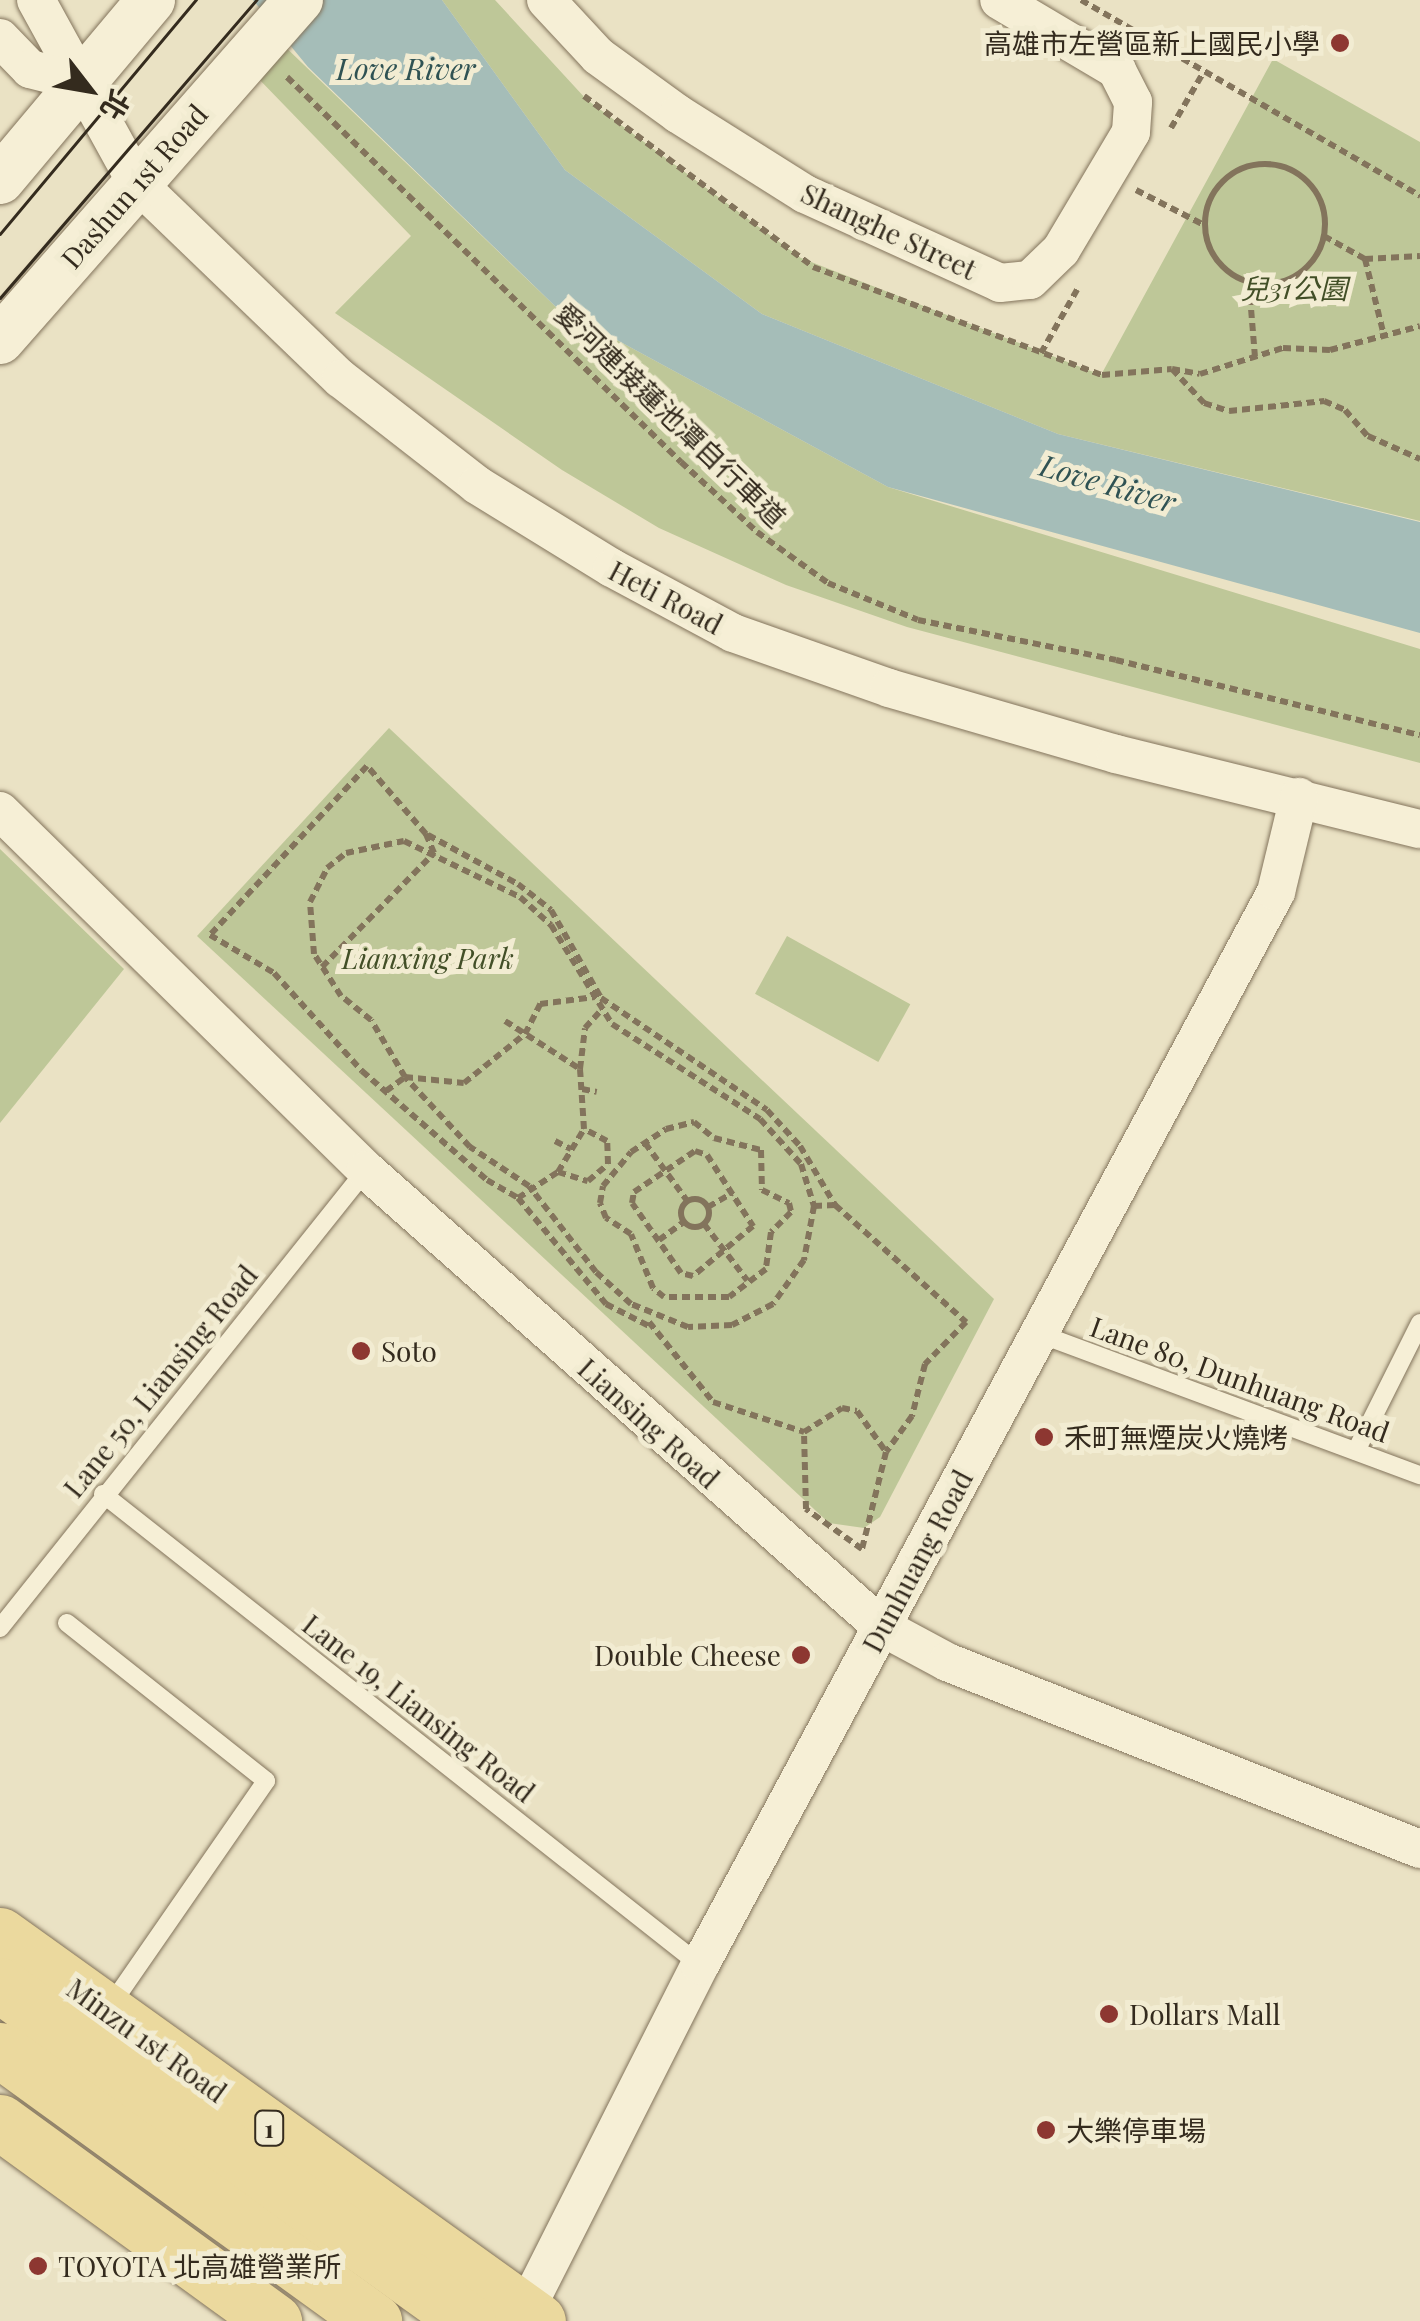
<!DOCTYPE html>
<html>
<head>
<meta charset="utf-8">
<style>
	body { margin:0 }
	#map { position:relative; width:1420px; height:2321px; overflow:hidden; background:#eae2c4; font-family:"Playfair Display","Noto Sans TC",serif }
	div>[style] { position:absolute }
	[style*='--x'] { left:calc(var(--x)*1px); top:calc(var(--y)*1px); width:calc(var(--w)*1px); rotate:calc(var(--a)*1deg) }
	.green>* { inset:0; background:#bec798; transform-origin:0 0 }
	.water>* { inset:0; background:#a5bdb8 }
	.path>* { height:6px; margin-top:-3px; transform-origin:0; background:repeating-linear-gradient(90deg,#83745c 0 8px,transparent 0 13px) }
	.path>.ring { margin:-3px; padding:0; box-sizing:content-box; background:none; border:6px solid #83745c; border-radius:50% }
	.roads { filter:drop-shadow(0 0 2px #83745c) drop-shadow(0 0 2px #83745c) }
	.service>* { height:18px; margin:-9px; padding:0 9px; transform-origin:9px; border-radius:9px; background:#f6efd6 }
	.minor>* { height:38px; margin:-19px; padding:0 19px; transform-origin:19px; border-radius:19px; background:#f6efd6 }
	.tertiary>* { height:48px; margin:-24px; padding:0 24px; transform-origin:24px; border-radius:24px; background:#f6efd6 }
	.primary>* { height:55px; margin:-27.5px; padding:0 27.5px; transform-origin:27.5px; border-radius:27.5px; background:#ebd99e }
	.tram>* { height:2.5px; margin:-1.25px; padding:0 1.25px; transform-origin:1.25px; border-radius:1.25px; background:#342b1e }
	.dots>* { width:28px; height:28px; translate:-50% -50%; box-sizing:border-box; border:5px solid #f2ecd2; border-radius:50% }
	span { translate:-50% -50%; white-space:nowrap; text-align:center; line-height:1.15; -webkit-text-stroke:10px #f2ecd2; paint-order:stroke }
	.shield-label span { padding:2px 8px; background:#f2ecd2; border:2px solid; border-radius:8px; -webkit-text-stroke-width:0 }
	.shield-label { font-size:25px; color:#342b1e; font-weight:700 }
	.poi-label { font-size:28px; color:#342b1e }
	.right { translate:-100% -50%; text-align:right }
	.left { translate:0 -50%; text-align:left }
	.street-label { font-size:28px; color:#342b1e }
	.park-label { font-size:28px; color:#424f27; font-style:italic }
	.water-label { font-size:30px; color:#2f5253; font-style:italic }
	.north { position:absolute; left:40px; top:40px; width:100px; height:100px; -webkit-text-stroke:8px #f2ecd2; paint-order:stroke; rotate:121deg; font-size:28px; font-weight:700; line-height:40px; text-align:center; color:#342b1e }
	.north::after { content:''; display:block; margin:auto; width:35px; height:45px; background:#342b1e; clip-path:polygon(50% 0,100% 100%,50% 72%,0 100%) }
</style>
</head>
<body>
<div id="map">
	<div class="green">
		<div style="clip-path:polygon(442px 0,495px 0,586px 99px,801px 258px,1101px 375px,1273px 59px,1420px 142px,1420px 521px,1058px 434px,762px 314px,565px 170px)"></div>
		<div style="clip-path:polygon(276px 38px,556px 307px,888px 487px,1420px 649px,1420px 763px,907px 627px,786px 585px,659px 528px,562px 470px,335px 313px,411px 236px,250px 70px)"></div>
		<div style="clip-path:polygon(389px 728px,994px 1299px,880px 1517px,864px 1528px,829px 1523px,197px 936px)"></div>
		<div style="clip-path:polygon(0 849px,124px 969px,0 1123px)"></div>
		<div style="left:787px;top:936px;width:141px;height:66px;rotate:29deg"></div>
	</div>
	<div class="water">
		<div style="clip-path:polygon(253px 0,442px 0,565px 170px,762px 314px,1058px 434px,1420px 522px,1420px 633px,888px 487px,556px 307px,308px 67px)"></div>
	</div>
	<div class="path">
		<div style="--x:1081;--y:0;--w:392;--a:30"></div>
		<div style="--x:287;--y:77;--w:551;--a:44.34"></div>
		<div style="--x:681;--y:462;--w:103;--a:42.6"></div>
		<div style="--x:757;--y:532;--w:87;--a:35.7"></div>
		<div style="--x:828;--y:583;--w:97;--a:22.3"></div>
		<div style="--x:918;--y:620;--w:202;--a:11.4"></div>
		<div style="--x:1116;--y:660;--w:313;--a:13.9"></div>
		<div style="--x:584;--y:96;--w:286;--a:36.7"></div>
		<div style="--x:813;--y:267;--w:309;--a:20.5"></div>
		<div style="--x:1102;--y:375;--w:70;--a:-4.9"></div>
		<div style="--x:1172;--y:369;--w:28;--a:10"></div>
		<div style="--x:1200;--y:374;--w:87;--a:-17.4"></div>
		<div style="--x:1283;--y:348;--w:47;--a:2.4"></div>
		<div style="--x:1330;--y:350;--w:93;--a:-14.9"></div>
		<div style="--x:1171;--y:128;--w:64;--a:-59.8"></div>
		<div class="ring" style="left:1205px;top:164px;width:114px;height:114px"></div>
		<div style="--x:1136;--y:190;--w:76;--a:27.2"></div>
		<div style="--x:1324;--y:236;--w:47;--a:29.3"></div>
		<div style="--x:1365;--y:259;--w:55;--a:-3.1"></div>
		<div style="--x:1365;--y:259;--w:75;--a:76.1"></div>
		<div style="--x:1249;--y:284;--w:73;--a:85.3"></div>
		<div style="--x:1041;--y:353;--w:73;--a:-60.3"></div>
		<div style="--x:1172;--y:369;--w:47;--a:46.7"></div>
		<div style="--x:1204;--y:403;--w:26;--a:18"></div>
		<div style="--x:1229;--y:411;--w:96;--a:-6"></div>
		<div style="--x:1324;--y:401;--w:23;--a:23"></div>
		<div style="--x:1345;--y:410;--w:35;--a:49"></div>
		<div style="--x:1368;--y:436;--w:57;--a:23.9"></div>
		<div style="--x:428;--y:835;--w:102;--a:28.6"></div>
		<div style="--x:518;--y:884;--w:42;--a:38.2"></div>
		<div style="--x:551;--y:910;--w:101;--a:60.4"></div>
		<div style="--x:601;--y:998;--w:200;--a:34"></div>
		<div style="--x:767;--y:1110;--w:49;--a:47.5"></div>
		<div style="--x:800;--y:1146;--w:69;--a:59.3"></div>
		<div style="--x:404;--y:841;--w:129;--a:25.8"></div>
		<div style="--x:520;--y:897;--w:42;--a:42.1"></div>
		<div style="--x:551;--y:925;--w:116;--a:58.4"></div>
		<div style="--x:612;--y:1024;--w:176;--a:32.7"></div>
		<div style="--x:760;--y:1119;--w:61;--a:47.7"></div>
		<div style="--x:801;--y:1164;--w:44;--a:72.8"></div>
		<div style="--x:814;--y:1206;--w:55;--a:100.5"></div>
		<div style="--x:804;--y:1260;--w:54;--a:125.2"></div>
		<div style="--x:773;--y:1304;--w:46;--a:152.9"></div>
		<div style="--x:732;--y:1325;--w:44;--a:177.4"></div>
		<div style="--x:688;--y:1327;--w:61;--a:-158"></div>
		<div style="--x:631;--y:1304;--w:47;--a:-137.6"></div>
		<div style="--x:596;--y:1272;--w:109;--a:-127.9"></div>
		<div style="--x:529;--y:1186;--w:71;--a:-146.5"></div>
		<div style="--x:470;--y:1147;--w:96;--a:-132.9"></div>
		<div style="--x:405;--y:1077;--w:66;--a:-120.8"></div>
		<div style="--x:371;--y:1020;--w:38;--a:-141"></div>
		<div style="--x:341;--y:996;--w:50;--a:-122.7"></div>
		<div style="--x:314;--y:954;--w:52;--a:-94.4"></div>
		<div style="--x:310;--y:902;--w:38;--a:-63"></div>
		<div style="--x:327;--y:868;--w:24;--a:-38"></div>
		<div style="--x:346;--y:853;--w:59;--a:-11.7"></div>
		<div style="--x:322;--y:967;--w:160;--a:-45.5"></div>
		<div style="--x:434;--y:853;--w:21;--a:-113"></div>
		<div style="--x:426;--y:834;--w:90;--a:-130.9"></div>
		<div style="--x:367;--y:766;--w:231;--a:132.9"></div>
		<div style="--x:210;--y:935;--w:74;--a:30.7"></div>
		<div style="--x:274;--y:973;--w:132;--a:48.1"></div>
		<div style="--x:362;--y:1071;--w:166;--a:41.1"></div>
		<div style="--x:487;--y:1180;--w:36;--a:30"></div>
		<div style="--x:518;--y:1198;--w:138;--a:50.3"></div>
		<div style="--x:606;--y:1304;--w:48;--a:27.1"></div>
		<div style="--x:505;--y:1021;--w:89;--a:32.6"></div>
		<div style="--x:582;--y:1089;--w:15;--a:11"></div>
		<div style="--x:386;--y:1091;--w:24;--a:-36"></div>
		<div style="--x:405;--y:1077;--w:59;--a:5.8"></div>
		<div style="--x:464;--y:1083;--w:78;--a:-38.8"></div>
		<div style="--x:525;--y:1034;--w:34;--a:-63"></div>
		<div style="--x:540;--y:1004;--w:55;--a:-7.3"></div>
		<div style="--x:694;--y:1122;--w:26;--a:39"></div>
		<div style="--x:714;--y:1138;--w:49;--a:14.3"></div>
		<div style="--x:761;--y:1150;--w:40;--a:88.6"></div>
		<div style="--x:762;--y:1190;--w:30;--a:26"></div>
		<div style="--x:789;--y:1203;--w:9;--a:77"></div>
		<div style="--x:791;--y:1212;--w:28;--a:135"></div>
		<div style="--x:771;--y:1232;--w:37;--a:98"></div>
		<div style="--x:766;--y:1269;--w:46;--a:142.9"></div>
		<div style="--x:729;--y:1297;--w:65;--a:180"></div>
		<div style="--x:664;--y:1297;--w:14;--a:-141"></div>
		<div style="--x:653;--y:1288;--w:58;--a:-112.2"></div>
		<div style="--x:631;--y:1234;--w:30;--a:-147"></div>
		<div style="--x:606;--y:1218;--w:16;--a:-112"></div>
		<div style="--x:600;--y:1203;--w:17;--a:-80"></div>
		<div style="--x:603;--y:1186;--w:44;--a:-50.5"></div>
		<div style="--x:631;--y:1152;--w:42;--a:-33.3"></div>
		<div style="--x:666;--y:1129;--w:29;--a:-14"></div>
		<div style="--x:555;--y:1141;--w:18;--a:27"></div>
		<div style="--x:645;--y:1143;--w:73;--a:53.9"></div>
		<div style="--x:695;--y:1151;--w:13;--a:18"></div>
		<div style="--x:707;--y:1155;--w:85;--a:57.1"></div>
		<div style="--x:753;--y:1226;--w:78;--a:140.2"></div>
		<div style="--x:693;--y:1276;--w:12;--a:-166"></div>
		<div style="--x:681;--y:1273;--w:85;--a:-125"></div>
		<div style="--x:632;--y:1203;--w:11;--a:-80"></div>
		<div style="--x:634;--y:1192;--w:73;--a:-33.9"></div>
		<div style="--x:558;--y:1172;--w:50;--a:-58.8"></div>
		<div style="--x:518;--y:1198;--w:48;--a:-33"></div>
		<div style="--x:558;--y:1172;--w:31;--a:17"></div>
		<div style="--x:588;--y:1181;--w:26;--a:-40"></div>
		<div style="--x:608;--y:1164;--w:23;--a:-92"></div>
		<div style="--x:607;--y:1141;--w:26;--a:-152"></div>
		<div style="--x:584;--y:1129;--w:60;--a:-93.8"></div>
		<div style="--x:580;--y:1069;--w:41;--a:-83"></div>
		<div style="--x:585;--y:1028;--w:24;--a:-48"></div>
		<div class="ring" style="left:681px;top:1199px;width:22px;height:22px"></div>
		<div style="--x:814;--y:1206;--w:21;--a:-3"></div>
		<div style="--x:835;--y:1205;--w:176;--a:41.8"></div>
		<div style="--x:966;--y:1322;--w:59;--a:134.3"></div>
		<div style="--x:925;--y:1364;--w:54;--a:104"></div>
		<div style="--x:912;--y:1416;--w:44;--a:125.8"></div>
		<div style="--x:708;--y:1207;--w:28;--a:-30"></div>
		<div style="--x:704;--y:1224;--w:71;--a:52.5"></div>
		<div style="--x:659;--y:1240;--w:31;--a:-36"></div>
		<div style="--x:649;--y:1322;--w:102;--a:51.3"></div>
		<div style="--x:713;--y:1402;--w:96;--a:18.2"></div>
		<div style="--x:842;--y:1408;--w:15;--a:11"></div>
		<div style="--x:857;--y:1411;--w:50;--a:54.7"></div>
		<div style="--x:886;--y:1452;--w:100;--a:103.9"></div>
		<div style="--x:862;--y:1549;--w:69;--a:-144.5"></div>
		<div style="--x:806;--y:1509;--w:77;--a:-91.5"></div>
		<div style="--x:804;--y:1432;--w:45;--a:-32.3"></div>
	</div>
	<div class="roads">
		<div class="service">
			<div style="--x:1040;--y:1334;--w:405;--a:20.4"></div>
			<div style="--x:1356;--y:1451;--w:143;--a:-63.4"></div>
			<div style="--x:103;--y:1494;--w:760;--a:38.27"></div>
			<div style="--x:67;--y:1623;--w:254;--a:38.4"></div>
			<div style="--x:266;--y:1781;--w:276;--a:124.7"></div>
			<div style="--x:0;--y:1628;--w:586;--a:-51.37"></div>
		</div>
		<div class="minor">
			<div style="--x:36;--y:0;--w:208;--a:61.2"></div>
			<div style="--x:136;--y:182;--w:284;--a:43.9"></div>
			<div style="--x:341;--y:379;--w:172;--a:37.9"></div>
			<div style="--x:477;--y:485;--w:158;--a:31.6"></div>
			<div style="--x:612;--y:568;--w:137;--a:28.2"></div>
			<div style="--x:733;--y:633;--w:165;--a:19.4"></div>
			<div style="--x:889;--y:688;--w:236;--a:16.2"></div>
			<div style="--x:1116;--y:754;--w:313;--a:13.9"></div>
			<div style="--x:546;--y:0;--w:76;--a:47.1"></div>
			<div style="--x:598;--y:56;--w:99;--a:35.9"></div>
			<div style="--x:678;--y:114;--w:150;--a:32.2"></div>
			<div style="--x:805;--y:194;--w:214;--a:24.5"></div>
			<div style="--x:1000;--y:283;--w:30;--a:-6"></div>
			<div style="--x:1030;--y:280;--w:43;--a:-44.1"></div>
			<div style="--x:1061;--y:250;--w:137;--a:-59.3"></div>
			<div style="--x:1131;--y:132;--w:30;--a:-86"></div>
			<div style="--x:1133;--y:102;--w:36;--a:-117"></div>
			<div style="--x:1117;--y:70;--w:137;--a:-149.3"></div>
			<div style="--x:0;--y:38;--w:43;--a:45.9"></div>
			<div style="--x:30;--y:69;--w:53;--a:14.3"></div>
			<div style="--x:0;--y:811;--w:513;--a:44.45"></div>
			<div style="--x:366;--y:1170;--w:689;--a:41.53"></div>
			<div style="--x:882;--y:1627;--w:74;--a:28.3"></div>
			<div style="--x:947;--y:1662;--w:509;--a:21.57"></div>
			<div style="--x:520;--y:2321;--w:399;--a:-63.2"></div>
			<div style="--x:700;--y:1965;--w:1218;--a:-61.77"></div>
			<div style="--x:1276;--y:892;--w:98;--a:-76.4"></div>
		</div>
		<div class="tertiary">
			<div style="--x:0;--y:180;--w:235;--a:-50"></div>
			<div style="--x:0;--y:340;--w:453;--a:-48.7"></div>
		</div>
		<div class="primary">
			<div style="--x:0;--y:1935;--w:662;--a:35.66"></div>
			<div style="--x:0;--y:1985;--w:576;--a:35.68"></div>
			<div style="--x:0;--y:2050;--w:462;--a:35.9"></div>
			<div style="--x:0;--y:2122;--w:339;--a:36"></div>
		</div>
	</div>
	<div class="tram">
		<div style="--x:0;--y:234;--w:305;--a:-50.1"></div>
		<div style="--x:0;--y:298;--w:393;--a:-49.3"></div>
	</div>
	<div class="dots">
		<div style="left:1340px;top:43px;background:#8d3731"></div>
		<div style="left:361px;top:1351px;background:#8d3731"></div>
		<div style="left:1044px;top:1437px;background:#8d3731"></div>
		<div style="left:801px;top:1655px;background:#8d3731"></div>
		<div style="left:1109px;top:2014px;background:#8d3731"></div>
		<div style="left:1046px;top:2130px;background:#8d3731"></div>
		<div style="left:38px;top:2266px;background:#8d3731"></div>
	</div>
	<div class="shield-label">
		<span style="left:269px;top:2128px">1</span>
	</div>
	<div class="poi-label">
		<span class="right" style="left:1320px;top:43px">高雄市左營區新上國民小學</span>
		<span class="left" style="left:381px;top:1351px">Soto</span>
		<span class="left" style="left:1064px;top:1437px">禾町無煙炭火燒烤</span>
		<span class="right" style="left:781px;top:1655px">Double Cheese</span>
		<span class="left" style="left:1129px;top:2014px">Dollars Mall</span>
		<span class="left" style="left:1066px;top:2130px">大樂停車場</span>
		<span class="left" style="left:58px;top:2266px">TOYOTA 北高雄營業所</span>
	</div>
	<div class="street-label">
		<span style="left:134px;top:186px;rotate:-49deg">Dashun 1st Road</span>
		<span style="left:889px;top:231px;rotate:25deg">Shanghe Street</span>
		<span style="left:671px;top:415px;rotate:44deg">愛河連接蓮池潭自行車道</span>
		<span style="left:666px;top:597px;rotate:28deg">Heti Road</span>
		<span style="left:1240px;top:1379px;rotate:20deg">Lane 80, Dunhuang Road</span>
		<span style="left:160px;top:1381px;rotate:-51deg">Lane 50, Liansing Road</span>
		<span style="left:649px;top:1423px;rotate:42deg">Liansing Road</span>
		<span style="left:917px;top:1561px;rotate:-62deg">Dunhuang Road</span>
		<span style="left:419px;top:1708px;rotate:38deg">Lane 19, Liansing Road</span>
		<span style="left:147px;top:2040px;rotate:36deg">Minzu 1st Road</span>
	</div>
	<div class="park-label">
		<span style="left:1294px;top:288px">兒31公園</span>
		<span style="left:428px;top:958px">Lianxing Park</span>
	</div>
	<div class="water-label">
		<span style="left:406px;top:68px">Love River</span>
		<span style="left:1108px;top:483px;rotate:16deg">Love River</span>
	</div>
	<div class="north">北</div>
</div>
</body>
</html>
